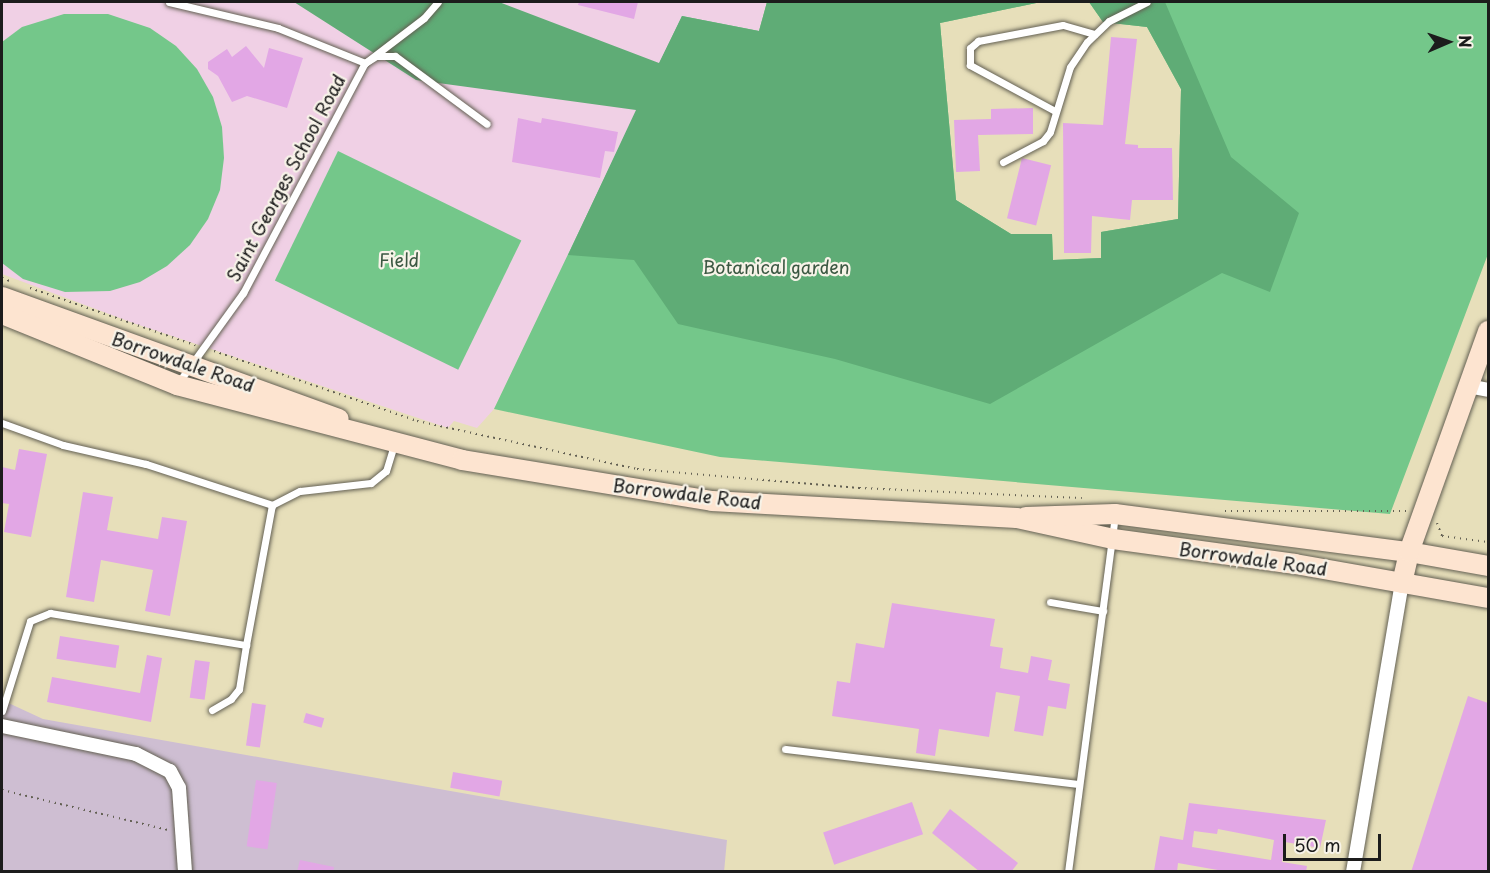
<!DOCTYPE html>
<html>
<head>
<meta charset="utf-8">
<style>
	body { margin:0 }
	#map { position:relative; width:1490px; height:873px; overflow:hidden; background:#e7dfba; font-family:"Playpen Sans",sans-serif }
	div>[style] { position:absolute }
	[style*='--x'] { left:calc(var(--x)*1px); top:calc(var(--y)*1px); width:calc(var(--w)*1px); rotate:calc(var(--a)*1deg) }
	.built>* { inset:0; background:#f0d0e5 }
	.industrial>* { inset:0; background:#cebed2 }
	.green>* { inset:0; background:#74c78a; transform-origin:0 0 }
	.forest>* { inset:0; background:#5fac76 }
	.building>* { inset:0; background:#e2a7e5; transform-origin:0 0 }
	.path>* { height:2px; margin-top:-1px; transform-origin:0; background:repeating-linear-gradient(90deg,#636053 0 1.5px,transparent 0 6px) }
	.roads { filter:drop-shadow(0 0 2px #636053) drop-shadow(0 0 2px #636053) }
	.lane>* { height:7px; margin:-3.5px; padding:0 3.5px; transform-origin:3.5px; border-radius:3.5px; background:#fff }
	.street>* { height:14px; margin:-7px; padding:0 7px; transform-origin:7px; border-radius:7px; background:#fff }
	.secondary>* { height:20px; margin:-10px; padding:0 10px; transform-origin:10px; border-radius:10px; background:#fde4d0 }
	span { translate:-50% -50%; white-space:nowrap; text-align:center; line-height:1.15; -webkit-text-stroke:4.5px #f7f3e8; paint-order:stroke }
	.street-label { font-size:18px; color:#1c1c1c }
	.park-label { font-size:18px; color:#3b5842 }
	.frame { position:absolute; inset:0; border:3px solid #1c1c1c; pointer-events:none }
	.north { position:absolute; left:1418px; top:12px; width:60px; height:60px; -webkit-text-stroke:4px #f7f3e8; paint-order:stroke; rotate:88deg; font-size:16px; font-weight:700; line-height:24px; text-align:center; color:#1c1c1c }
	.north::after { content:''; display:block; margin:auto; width:21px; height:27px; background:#1c1c1c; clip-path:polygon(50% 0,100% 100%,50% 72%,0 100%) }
	.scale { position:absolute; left:1283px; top:834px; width:98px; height:27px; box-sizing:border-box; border:3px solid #1c1c1c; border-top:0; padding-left:8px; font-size:18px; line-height:21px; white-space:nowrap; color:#1c1c1c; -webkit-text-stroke:4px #f7f3e8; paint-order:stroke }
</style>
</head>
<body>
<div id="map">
	<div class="built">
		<div style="clip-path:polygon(2px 2px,767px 2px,759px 31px,544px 305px,494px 409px,477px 428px,454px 421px,448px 428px,133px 323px,2px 274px)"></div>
	</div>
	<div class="industrial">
		<div style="clip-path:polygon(2px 700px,43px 719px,727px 840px,724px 872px,2px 872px)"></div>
	</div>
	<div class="green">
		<div style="clip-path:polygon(767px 2px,1041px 2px,940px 23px,956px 200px,1011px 234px,1052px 234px,1053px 260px,1101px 258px,1101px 232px,1178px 219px,1181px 89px,1147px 27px,1103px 22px,1089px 2px,1488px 2px,1488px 254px,1390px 514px,720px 457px,494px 409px,682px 16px,759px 31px)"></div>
		<div style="clip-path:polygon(64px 14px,108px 14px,150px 28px,176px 46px,197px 69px,213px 97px,222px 127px,224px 158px,220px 190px,208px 219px,190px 245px,167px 266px,140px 282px,110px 291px,65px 292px,23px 279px,2px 263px,2px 42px,22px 27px)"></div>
		<div style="left:338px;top:151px;width:204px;height:144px;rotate:26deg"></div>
	</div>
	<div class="forest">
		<div style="clip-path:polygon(294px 2px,499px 2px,659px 63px,682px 16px,759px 31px,767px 2px,1041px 2px,940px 23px,956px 200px,1011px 234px,1052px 234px,1053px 260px,1101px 258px,1101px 232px,1178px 219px,1181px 89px,1147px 27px,1103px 22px,1089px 2px,1165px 2px,1231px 157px,1299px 213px,1270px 292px,1222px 273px,990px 404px,835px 359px,678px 324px,634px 260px,568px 255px,636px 110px,416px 80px)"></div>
	</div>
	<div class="building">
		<div style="clip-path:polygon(579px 2px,638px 2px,634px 19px,578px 5px)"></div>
		<div style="clip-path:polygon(1111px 37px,1137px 39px,1125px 144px,1138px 145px,1138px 148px,1172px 148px,1173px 200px,1132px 200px,1130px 220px,1092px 216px,1091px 253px,1064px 253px,1063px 123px,1103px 125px)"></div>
		<div style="clip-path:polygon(246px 46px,264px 68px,269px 48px,303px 58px,287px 108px,247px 96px,232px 102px,218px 76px,208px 69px,208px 62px,227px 49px,232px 57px)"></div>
		<div style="clip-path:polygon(1033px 108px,1033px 134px,978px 135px,980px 171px,956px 172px,954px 120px,991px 119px,991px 109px)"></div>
		<div style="clip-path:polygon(518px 118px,541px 123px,542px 118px,618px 132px,614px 152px,605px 151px,600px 178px,512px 162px)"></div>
		<div style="left:1022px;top:158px;width:30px;height:62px;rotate:14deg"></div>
		<div style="clip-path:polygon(19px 449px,47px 454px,31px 537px,4px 532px,9px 504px,2px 503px,2px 467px,15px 470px)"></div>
		<div style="clip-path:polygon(83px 492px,113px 497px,107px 530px,158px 539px,162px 517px,187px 521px,170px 616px,145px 611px,153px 570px,101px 560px,94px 602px,66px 597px)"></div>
		<div style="clip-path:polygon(892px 603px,995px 619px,990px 646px,1003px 648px,1000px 668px,1028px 673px,1031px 656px,1052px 660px,1048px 680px,1070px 684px,1066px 709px,1048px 706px,1043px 736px,1014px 731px,1020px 696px,996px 692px,989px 737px,939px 729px,935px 756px,916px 753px,919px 729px,832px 716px,837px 681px,850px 683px,856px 643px,884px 648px)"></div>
		<div style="left:60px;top:636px;width:60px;height:23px;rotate:9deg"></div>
		<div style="clip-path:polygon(147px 655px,162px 658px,151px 722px,47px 702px,52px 677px,140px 693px)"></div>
		<div style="left:195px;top:660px;width:15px;height:38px;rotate:8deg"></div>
		<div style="clip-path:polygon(1468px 696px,1488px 703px,1488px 872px,1411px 872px)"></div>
		<div style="left:252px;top:703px;width:14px;height:43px;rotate:8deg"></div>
		<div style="left:306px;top:713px;width:19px;height:10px;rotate:16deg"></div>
		<div style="left:453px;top:772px;width:50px;height:16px;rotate:10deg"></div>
		<div style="left:256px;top:780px;width:21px;height:67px;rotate:8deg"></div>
		<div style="left:912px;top:802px;width:34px;height:94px;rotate:71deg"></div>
		<div style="clip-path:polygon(evenodd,1189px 803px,1326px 820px,1320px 848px,1285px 842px,1282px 862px,1307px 866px,1306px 872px,1229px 872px,1178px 863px,1177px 872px,1154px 871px,1160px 836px,1183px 840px,1189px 803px,1218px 829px,1274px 840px,1271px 860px,1192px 847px,1194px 831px,1217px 834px,1218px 829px)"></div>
		<div style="clip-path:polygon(950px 809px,1018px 863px,1011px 872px,980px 872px,932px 833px)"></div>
		<div style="clip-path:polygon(300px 860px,334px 867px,333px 872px,297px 872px)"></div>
	</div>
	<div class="path">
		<div style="--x:2;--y:278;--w:9;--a:21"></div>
		<div style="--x:30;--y:288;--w:175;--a:19.1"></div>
		<div style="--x:214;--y:351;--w:215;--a:19"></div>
		<div style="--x:417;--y:421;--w:225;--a:12.3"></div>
		<div style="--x:637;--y:469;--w:223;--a:4.9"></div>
		<div style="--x:859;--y:488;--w:223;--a:2.6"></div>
		<div style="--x:1225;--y:511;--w:183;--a:0"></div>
		<div style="--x:1437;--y:523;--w:14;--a:69"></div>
		<div style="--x:1442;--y:536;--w:46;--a:7.4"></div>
		<div style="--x:2;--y:790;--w:171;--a:13.5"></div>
	</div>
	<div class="roads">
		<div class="lane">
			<div style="--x:169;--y:2;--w:112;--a:13.4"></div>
			<div style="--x:278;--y:28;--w:94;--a:21.9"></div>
			<div style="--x:365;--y:63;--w:13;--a:-32"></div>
			<div style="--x:376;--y:56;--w:19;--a:0"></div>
			<div style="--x:395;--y:56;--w:114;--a:36.5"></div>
			<div style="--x:1055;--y:111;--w:97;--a:-151.6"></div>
			<div style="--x:970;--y:65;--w:17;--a:-90"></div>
			<div style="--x:970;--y:48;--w:11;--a:-41"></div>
			<div style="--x:978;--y:41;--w:86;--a:-10.7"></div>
			<div style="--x:1063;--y:25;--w:33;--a:16"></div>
			<div style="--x:1003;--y:162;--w:45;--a:-27.7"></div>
			<div style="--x:1043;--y:141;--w:11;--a:-52"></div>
			<div style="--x:1050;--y:132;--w:68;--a:-72.9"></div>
			<div style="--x:1070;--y:67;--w:30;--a:-56"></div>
			<div style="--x:1087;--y:42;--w:30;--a:-44"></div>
			<div style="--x:1109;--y:21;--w:42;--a:-26.6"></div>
			<div style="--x:178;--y:383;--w:111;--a:-54.2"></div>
			<div style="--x:243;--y:293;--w:260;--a:-62.1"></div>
			<div style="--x:365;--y:63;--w:74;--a:-37.3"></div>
			<div style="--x:424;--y:18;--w:21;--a:-49"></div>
			<div style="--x:2;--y:423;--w:65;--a:19.8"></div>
			<div style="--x:63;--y:445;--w:85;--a:12.9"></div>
			<div style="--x:146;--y:464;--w:133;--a:18"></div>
			<div style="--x:1050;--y:602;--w:54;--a:9.6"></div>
			<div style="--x:246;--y:645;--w:142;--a:-79.5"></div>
			<div style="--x:272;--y:505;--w:31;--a:-27"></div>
			<div style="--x:300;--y:491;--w:71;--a:-6.4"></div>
			<div style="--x:371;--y:483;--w:19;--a:-39"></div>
			<div style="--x:386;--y:471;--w:28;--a:-73"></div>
			<div style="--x:2;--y:711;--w:94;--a:-72.7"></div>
			<div style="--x:30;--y:621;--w:22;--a:-22"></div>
			<div style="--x:50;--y:613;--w:199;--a:9.3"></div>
			<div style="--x:246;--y:645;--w:45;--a:99"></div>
			<div style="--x:239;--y:689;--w:13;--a:129"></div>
			<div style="--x:231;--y:699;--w:22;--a:150"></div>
			<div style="--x:785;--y:749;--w:296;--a:6.8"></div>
			<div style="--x:1068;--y:872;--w:358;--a:-82.5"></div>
		</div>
		<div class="street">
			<div style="--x:1468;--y:386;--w:20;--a:11"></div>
			<div style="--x:2;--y:726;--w:137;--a:11.8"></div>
			<div style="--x:136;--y:754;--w:38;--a:27"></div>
			<div style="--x:170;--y:771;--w:19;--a:62"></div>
			<div style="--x:179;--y:788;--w:84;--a:85.9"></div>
			<div style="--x:1353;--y:872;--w:293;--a:-80.4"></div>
		</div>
		<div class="secondary">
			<div style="--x:2;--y:297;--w:358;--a:19.9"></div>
			<div style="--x:2;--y:314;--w:189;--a:22.1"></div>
			<div style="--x:177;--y:385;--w:295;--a:14.7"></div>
			<div style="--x:462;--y:460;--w:253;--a:9.3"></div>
			<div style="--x:712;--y:501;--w:305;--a:3.2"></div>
			<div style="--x:1017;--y:518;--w:98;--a:12.3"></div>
			<div style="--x:1113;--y:539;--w:184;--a:7.8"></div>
			<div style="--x:1295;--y:564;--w:196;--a:10"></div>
			<div style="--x:1026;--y:517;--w:89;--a:-1.9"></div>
			<div style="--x:1115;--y:514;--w:296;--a:7.4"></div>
			<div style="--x:1409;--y:552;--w:80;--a:10"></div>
			<div style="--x:1402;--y:583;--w:32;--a:-77"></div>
			<div style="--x:1409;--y:552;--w:235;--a:-70.3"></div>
		</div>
	</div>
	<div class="street-label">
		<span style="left:286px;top:178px;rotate:-62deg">Saint Georges School Road</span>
		<span style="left:183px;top:362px;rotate:19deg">Borrowdale Road</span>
		<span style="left:687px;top:494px;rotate:7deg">Borrowdale Road</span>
		<span style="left:1253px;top:559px;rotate:8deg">Borrowdale Road</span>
	</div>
	<div class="park-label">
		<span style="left:399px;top:260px">Field</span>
		<span style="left:776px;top:267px">Botanical garden</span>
	</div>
	<div class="frame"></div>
	<div class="north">N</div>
	<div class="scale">50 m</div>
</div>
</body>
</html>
